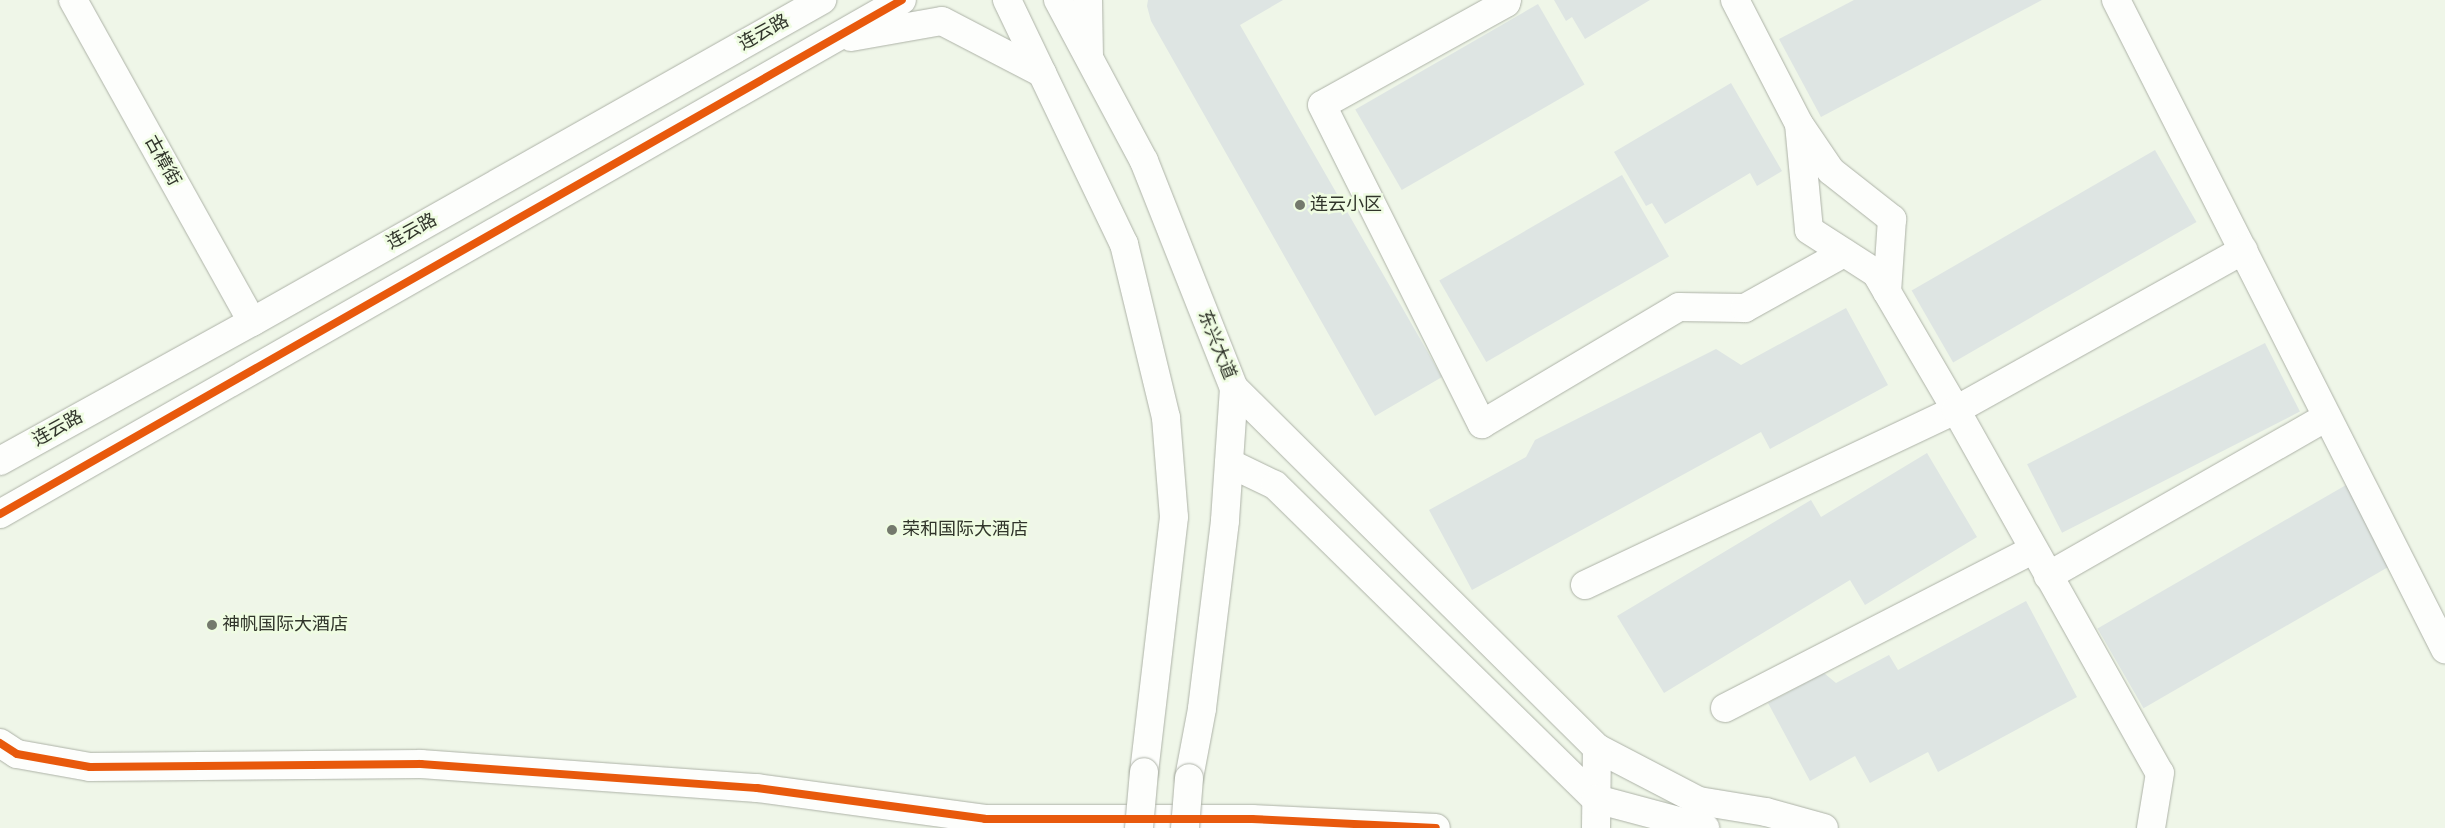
<!DOCTYPE html>
<html>
<head>
<meta charset="utf-8">
<style>
	body { margin:0 }
	#map { position:relative; width:2445px; height:828px; overflow:hidden; background:#eff6e8; font-family:"Source Sans 3","Noto Sans SC",sans-serif }
	div>[style] { position:absolute }
	[style*='--x'] { left:calc(var(--x)*1px); top:calc(var(--y)*1px); width:calc(var(--w)*1px); rotate:calc(var(--a)*1deg) }
	.building>* { inset:0; background:#dee5e3; transform-origin:0 0 }
	.roads { filter:drop-shadow(0 0 1px #adb2a7) drop-shadow(0 0 1px #adb2a7) }
	.street>* { height:28px; margin:-14px; padding:0 14px; transform-origin:14px; border-radius:14px; background:#fdfefc }
	.secondary>* { height:28px; margin:-14px; padding:0 14px; transform-origin:14px; border-radius:14px; background:#fdfefc }
	.bridges { filter:drop-shadow(0 0 1px #adb2a7) drop-shadow(0 0 1px #adb2a7) }
	.secondary-bridge>* { height:28px; margin:-14px; padding:0 14px; transform-origin:14px; border-radius:14px; background:#fdfefc }
	.cycleway>* { height:8px; margin:-4px; padding:0 4px; transform-origin:4px; border-radius:4px; background:#e8590c }
	.dots>* { width:14px; height:14px; translate:-50% -50%; box-sizing:border-box; border:2px solid #effce2; border-radius:50% }
	span { translate:-50% -50%; white-space:nowrap; text-align:center; line-height:1.15; -webkit-text-stroke:5px #effce2; paint-order:stroke }
	.street-label { font-size:18px; color:#31352b }
	.poi-label { font-size:18px; color:#31352b }
	.left { translate:0 -50%; text-align:left }
</style>
</head>
<body>
<div id="map">
	<div class="building">
		<div style="clip-path:polygon(1148px 0,1283px 0,1240px 25px,1442px 377px,1375px 416px,1151px 21px,1147px 6px)"></div>
		<div style="clip-path:polygon(1554px 0,1650px 0,1585px 39px,1572px 17px,1566px 21px)"></div>
		<div style="clip-path:polygon(1854px 0,2042px 0,1821px 117px,1779px 39px)"></div>
		<div style="left:1538px;top:4px;width:93px;height:211px;rotate:60deg"></div>
		<div style="clip-path:polygon(1731px 83px,1782px 171px,1757px 186px,1750px 173px,1665px 224px,1652px 203px,1646px 206px,1614px 152px)"></div>
		<div style="left:2155px;top:150px;width:83px;height:281px;rotate:60deg"></div>
		<div style="left:1622px;top:175px;width:94px;height:211px;rotate:60deg"></div>
		<div style="clip-path:polygon(1846px 308px,1888px 385px,1770px 449px,1761px 432px,1472px 590px,1429px 510px,1526px 457px,1535px 440px,1716px 349px,1741px 365px)"></div>
		<div style="left:2265px;top:343px;width:77px;height:267px;rotate:63deg"></div>
		<div style="clip-path:polygon(1927px 453px,1977px 537px,1865px 605px,1850px 580px,1664px 693px,1617px 616px,1811px 500px,1821px 517px)"></div>
		<div style="left:2353px;top:481px;width:92px;height:295px;rotate:60deg"></div>
		<div style="clip-path:polygon(2026px 601px,2077px 697px,1938px 772px,1928px 752px,1870px 783px,1855px 756px,1810px 781px,1768px 703px,1824px 673px,1836px 683px,1889px 655px,1898px 670px)"></div>
	</div>
	<div class="roads">
		<div class="street">
			<div style="--x:1507;--y:0;--w:3;--a:108"></div>
			<div style="--x:1506;--y:3;--w:210;--a:151"></div>
			<div style="--x:1322;--y:105;--w:357;--a:63.4"></div>
			<div style="--x:1482;--y:424;--w:229;--a:-30.7"></div>
			<div style="--x:1679;--y:307;--w:66;--a:0.9"></div>
			<div style="--x:1745;--y:308;--w:113;--a:-29.1"></div>
			<div style="--x:1735;--y:0;--w:140;--a:62.7"></div>
			<div style="--x:1799;--y:124;--w:106;--a:84.6"></div>
			<div style="--x:1809;--y:230;--w:80;--a:32.7"></div>
			<div style="--x:1876;--y:273;--w:159;--a:59.7"></div>
			<div style="--x:1956;--y:410;--w:416;--a:60.7"></div>
			<div style="--x:2160;--y:773;--w:56;--a:99.3"></div>
			<div style="--x:2116;--y:0;--w:728;--a:63.12"></div>
			<div style="--x:1801;--y:127;--w:53;--a:55.7"></div>
			<div style="--x:1831;--y:171;--w:78;--a:38.2"></div>
			<div style="--x:1892;--y:219;--w:73;--a:93.9"></div>
			<div style="--x:2048;--y:576;--w:321;--a:-29.7"></div>
			<div style="--x:1585;--y:585;--w:410;--a:-25.3"></div>
			<div style="--x:1956;--y:410;--w:329;--a:-29.1"></div>
			<div style="--x:1725;--y:708;--w:346;--a:-27.2"></div>
			<div style="--x:0;--y:743;--w:20;--a:33"></div>
			<div style="--x:17;--y:754;--w:74;--a:10.1"></div>
			<div style="--x:90;--y:767;--w:331;--a:-0.5"></div>
			<div style="--x:421;--y:764;--w:337;--a:4.1"></div>
			<div style="--x:757;--y:788;--w:230;--a:7.7"></div>
			<div style="--x:985;--y:819;--w:267;--a:0"></div>
			<div style="--x:1252;--y:819;--w:184;--a:2.8"></div>
			<div style="--x:1596;--y:828;--w:80;--a:-89.3"></div>
		</div>
		<div class="secondary">
			<div style="--x:73;--y:0;--w:368;--a:60.9"></div>
			<div style="--x:1007;--y:0;--w:271;--a:64.4"></div>
			<div style="--x:1124;--y:244;--w:179;--a:76.4"></div>
			<div style="--x:1166;--y:418;--w:99;--a:85.4"></div>
			<div style="--x:1174;--y:517;--w:257;--a:96.7"></div>
			<div style="--x:1058;--y:0;--w:183;--a:61.9"></div>
			<div style="--x:1144;--y:161;--w:244;--a:68.4"></div>
			<div style="--x:1234;--y:388;--w:133;--a:93.9"></div>
			<div style="--x:1225;--y:521;--w:189;--a:97"></div>
			<div style="--x:1202;--y:709;--w:70;--a:100.7"></div>
			<div style="--x:1088;--y:0;--w:55;--a:89"></div>
			<div style="--x:851;--y:37;--w:92;--a:-10"></div>
			<div style="--x:942;--y:21;--w:113;--a:27.5"></div>
			<div style="--x:1234;--y:388;--w:511;--a:44.76"></div>
			<div style="--x:1597;--y:748;--w:115;--a:27.5"></div>
			<div style="--x:1699;--y:801;--w:68;--a:9.3"></div>
			<div style="--x:1766;--y:812;--w:60;--a:15.4"></div>
			<div style="--x:0;--y:461;--w:288;--a:-28.9"></div>
			<div style="--x:252;--y:322;--w:655;--a:-29.46"></div>
			<div style="--x:1229;--y:463;--w:51;--a:25.6"></div>
			<div style="--x:1275;--y:485;--w:449;--a:44.4"></div>
			<div style="--x:1596;--y:799;--w:113;--a:14.9"></div>
			<div style="--x:0;--y:514;--w:1038;--a:-29.68"></div>
		</div>
	</div>
	<div class="bridges">
		<div class="secondary-bridge">
			<div style="--x:1139;--y:828;--w:56;--a:-84.9"></div>
			<div style="--x:1185;--y:828;--w:50;--a:-85.4"></div>
		</div>
	</div>
	<div class="cycleway">
		<div style="--x:0;--y:514;--w:1038;--a:-29.68"></div>
		<div style="--x:0;--y:743;--w:20;--a:33"></div>
		<div style="--x:17;--y:754;--w:74;--a:10.1"></div>
		<div style="--x:90;--y:767;--w:331;--a:-0.5"></div>
		<div style="--x:421;--y:764;--w:337;--a:4.1"></div>
		<div style="--x:757;--y:788;--w:230;--a:7.7"></div>
		<div style="--x:985;--y:819;--w:267;--a:0"></div>
		<div style="--x:1252;--y:819;--w:184;--a:2.8"></div>
	</div>
	<div class="dots">
		<div style="left:1300px;top:205px;background:#74796d"></div>
		<div style="left:892px;top:530px;background:#74796d"></div>
		<div style="left:212px;top:625px;background:#74796d"></div>
	</div>
	<div class="street-label">
		<span style="left:764px;top:33px;rotate:-29deg">连云路</span>
		<span style="left:162px;top:161px;rotate:61deg">古樟街</span>
		<span style="left:412px;top:232px;rotate:-29deg">连云路</span>
		<span style="left:1216px;top:345px;rotate:68deg">东兴大道</span>
		<span style="left:58px;top:429px;rotate:-29deg">连云路</span>
	</div>
	<div class="poi-label">
		<span class="left" style="left:1310px;top:205px">连云小区</span>
		<span class="left" style="left:902px;top:530px">荣和国际大酒店</span>
		<span class="left" style="left:222px;top:625px">神帆国际大酒店</span>
	</div>
</div>
</body>
</html>
